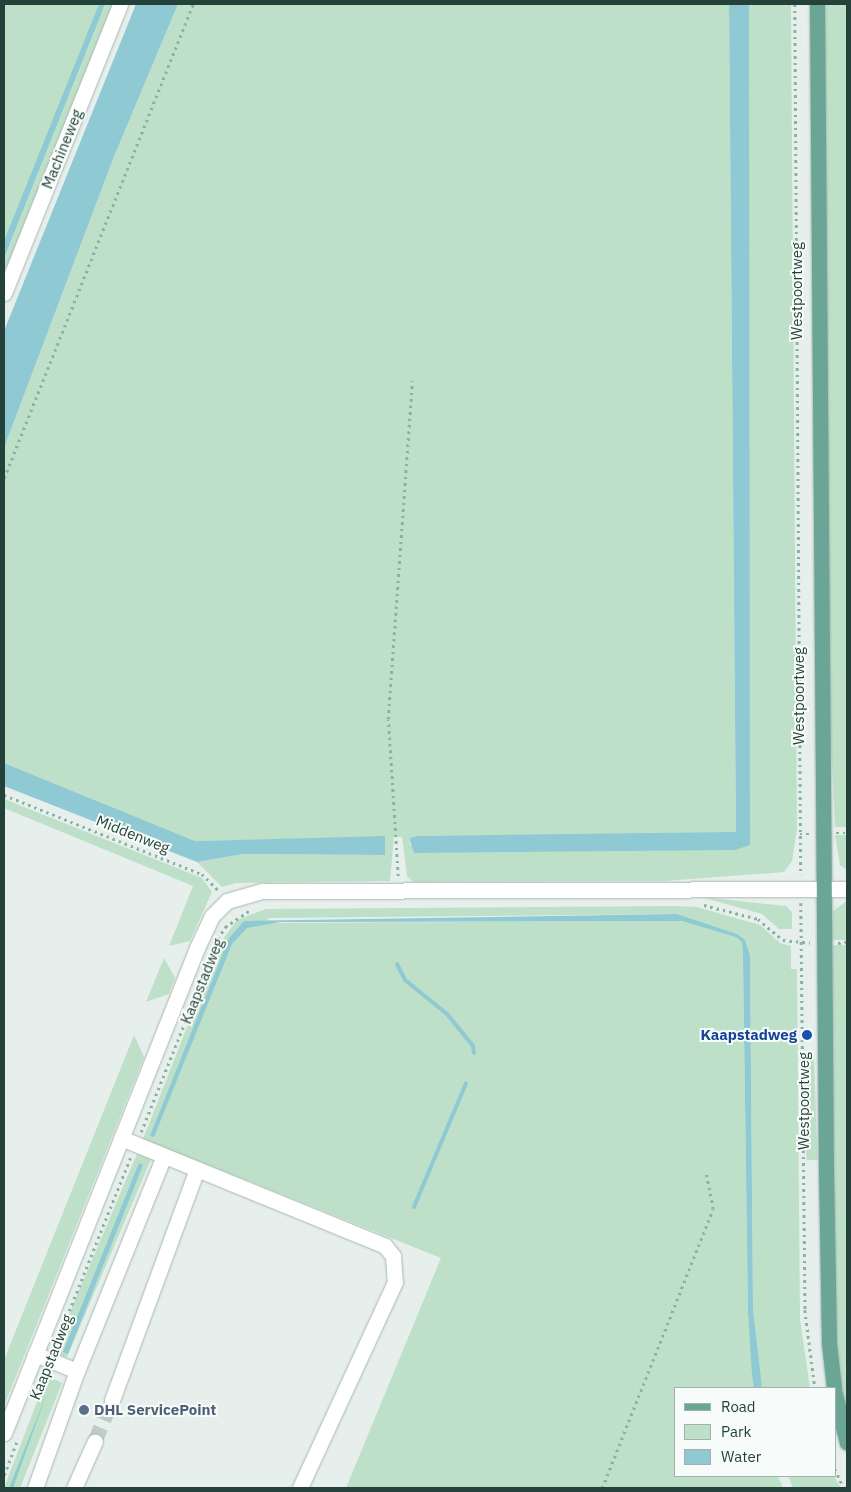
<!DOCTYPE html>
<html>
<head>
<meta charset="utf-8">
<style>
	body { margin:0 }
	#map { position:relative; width:851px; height:1492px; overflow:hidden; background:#e6efeb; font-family:"IBM Plex Sans",sans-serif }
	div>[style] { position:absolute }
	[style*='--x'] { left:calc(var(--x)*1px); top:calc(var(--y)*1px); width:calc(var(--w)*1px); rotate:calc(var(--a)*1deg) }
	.green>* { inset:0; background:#bfe0c8; transform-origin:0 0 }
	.water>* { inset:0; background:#8ec9d4 }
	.stream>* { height:4px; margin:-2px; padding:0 2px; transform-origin:2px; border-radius:2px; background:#8ec9d4 }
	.minor-tunnel>* { height:15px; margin-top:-7.5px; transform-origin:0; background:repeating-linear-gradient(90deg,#bfccc8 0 15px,transparent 0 23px) }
	.path>* { height:2.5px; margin-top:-1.25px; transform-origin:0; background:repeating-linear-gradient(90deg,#86b3a5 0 2.5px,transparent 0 6.5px) }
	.roads { filter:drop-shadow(0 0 1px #a8b8b2) drop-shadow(0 0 1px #a8b8b2) }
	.minor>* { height:15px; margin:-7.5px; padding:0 7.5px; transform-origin:7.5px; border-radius:7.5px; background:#fff }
	.major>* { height:15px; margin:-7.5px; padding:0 7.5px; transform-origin:7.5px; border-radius:7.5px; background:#6aa596 }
	.dots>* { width:14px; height:14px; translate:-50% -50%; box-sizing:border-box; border:2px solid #f7fbf9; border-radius:50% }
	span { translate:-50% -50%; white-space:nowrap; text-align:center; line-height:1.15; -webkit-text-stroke:4px #f7fbf9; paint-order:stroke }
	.street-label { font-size:15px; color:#24423a }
	.transit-label { font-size:15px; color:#164399; font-weight:700 }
	.right { translate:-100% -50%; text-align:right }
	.service-label { font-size:15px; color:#4e5e75; font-weight:700 }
	.left { translate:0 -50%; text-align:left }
	.frame { position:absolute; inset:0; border:5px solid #24423a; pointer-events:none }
	.legend { position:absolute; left:674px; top:1387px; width:162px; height:90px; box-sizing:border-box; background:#f7fbf9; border:1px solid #a3b1ad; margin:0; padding:6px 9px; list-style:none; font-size:15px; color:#24423a }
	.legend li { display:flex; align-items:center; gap:10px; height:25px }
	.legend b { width:25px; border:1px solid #a3b1ad }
</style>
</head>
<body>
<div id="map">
	<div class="green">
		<div style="clip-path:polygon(4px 4px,113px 4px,4px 278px)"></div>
		<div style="clip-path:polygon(178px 4px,729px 4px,736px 833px,418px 836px,409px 838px,410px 845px,750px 845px,746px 4px,791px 4px,797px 829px,792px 861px,784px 872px,664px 881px,413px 882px,407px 876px,402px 837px,394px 836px,390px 881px,236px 883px,222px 887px,197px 862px,243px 854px,384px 855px,385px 837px,195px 841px,4px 763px,4px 448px,113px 159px)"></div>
		<div style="clip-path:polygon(823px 4px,847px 4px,847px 827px,835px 827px,828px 675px)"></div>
		<div style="clip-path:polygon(4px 799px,202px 878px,212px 892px,190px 941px,169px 946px,193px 886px,4px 808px)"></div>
		<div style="clip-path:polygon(835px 835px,847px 835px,847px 870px,840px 865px)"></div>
		<div style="clip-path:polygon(701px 897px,786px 906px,792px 912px,792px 929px,779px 929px,762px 914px)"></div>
		<div style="clip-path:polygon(847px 901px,847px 940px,829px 940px,833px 911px)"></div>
		<div style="clip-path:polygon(evenodd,676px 906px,697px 907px,760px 925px,780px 943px,791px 946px,791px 969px,797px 969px,800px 1319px,810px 1388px,762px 1388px,759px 1376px,753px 1309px,750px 955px,745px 940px,736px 937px,742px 942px,743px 958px,748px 1314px,754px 1388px,675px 1388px,675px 1476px,778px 1476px,783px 1488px,346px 1488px,441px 1258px,143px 1139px,220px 943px,237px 920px,266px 909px,676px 906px,677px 914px,731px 935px,682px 921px,263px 923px,269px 918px,677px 914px)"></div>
		<div style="clip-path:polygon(829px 945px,847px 945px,847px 1422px,835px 1364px)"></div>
		<div style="clip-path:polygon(164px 958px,175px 978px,169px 994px,146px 1002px)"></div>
		<div style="clip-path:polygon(134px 1035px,144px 1057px,4px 1406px,4px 1360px)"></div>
		<div style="left:814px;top:1058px;width:102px;height:11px;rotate:88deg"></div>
		<div style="left:137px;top:1154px;width:15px;height:215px;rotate:23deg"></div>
		<div style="clip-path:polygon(47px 1376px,62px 1383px,20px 1488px,4px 1488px)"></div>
		<div style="clip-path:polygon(788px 1476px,834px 1476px,841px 1488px,793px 1488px)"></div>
	</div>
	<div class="water">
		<div style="clip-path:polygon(99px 4px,105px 4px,4px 258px,4px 241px)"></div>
		<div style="clip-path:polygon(136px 4px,178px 4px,113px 159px,4px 448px,4px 331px)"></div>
		<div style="clip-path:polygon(729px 4px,749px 4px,750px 845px,735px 850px,414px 853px,409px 838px,418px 836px,736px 832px)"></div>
		<div style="clip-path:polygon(4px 763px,195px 841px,385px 836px,385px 855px,243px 854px,197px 862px,4px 786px)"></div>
		<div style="clip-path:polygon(677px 914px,737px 934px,745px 940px,750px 955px,753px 1309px,762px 1388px,754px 1388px,752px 1375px,748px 1314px,743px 958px,742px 942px,736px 937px,682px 921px,280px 922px,247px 928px,232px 944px,154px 1137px,150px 1136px,229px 938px,244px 921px)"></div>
		<div style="clip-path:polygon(139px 1163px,143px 1165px,68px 1354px,63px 1352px)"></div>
		<div style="clip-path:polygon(47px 1393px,13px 1488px,9px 1488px)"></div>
	</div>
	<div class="stream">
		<div style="--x:397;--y:964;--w:18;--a:63"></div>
		<div style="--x:405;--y:980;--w:54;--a:39"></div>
		<div style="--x:447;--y:1014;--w:41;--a:50.9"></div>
		<div style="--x:473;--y:1046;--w:7;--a:82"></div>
		<div style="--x:414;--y:1207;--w:134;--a:-67.2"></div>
	</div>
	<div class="minor-tunnel">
		<div style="--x:95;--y:1441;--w:44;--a:-67.5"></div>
	</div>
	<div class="path">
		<div style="--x:795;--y:4;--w:871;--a:89.61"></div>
		<div style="--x:4;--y:478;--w:510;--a:-68.26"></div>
		<div style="--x:4;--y:795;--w:213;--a:21.8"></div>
		<div style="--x:202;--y:874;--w:24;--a:45"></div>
		<div style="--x:836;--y:833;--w:11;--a:0"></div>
		<div style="--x:800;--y:834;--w:11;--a:0"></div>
		<div style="--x:398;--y:876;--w:157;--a:-93.6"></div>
		<div style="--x:388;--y:719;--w:339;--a:-85.9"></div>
		<div style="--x:801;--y:903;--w:407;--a:89.4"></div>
		<div style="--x:805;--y:1310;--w:79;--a:82.7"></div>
		<div style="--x:704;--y:905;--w:56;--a:14.5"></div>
		<div style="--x:758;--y:919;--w:33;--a:40"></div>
		<div style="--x:783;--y:940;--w:27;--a:6"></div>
		<div style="--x:838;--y:943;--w:9;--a:-6"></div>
		<div style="--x:141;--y:1132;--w:208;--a:-68.2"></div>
		<div style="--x:218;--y:939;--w:14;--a:-60"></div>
		<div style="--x:225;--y:927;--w:30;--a:-34"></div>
		<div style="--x:69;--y:1311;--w:167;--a:-68.2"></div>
		<div style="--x:835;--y:1469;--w:21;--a:65"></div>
		<div style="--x:4;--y:1475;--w:39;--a:-69"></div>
		<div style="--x:602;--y:1488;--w:300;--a:-68.3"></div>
		<div style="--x:713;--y:1209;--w:37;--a:-101"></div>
	</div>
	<div class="roads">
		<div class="minor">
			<div style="--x:4;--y:293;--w:311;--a:-68.1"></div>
			<div style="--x:121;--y:1138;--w:285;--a:22.2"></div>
			<div style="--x:385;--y:1246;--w:13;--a:51"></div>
			<div style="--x:393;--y:1256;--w:26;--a:86"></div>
			<div style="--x:395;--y:1282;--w:227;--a:114.8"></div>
			<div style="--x:35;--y:1354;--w:45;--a:22"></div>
			<div style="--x:112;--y:1400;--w:246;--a:-69.8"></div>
			<div style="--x:4;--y:1433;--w:522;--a:-68.3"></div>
			<div style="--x:197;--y:948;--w:35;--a:-65"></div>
			<div style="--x:212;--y:916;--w:21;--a:-45"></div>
			<div style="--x:227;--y:901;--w:37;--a:-16"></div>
			<div style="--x:263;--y:891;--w:584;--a:-0.2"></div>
			<div style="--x:35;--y:1488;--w:124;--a:-70.3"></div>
			<div style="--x:77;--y:1371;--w:232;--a:-68"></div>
			<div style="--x:74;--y:1488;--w:51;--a:-65.9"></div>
		</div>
		<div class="major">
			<div style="--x:817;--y:4;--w:1166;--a:89.56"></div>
			<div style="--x:826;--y:1170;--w:173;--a:89"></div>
			<div style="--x:829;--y:1343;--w:45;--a:83.7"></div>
			<div style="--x:835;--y:1394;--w:50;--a:76.2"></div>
		</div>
	</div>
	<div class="dots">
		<div style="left:807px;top:1035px;background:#1a4fb4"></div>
		<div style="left:84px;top:1410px;background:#5c6f8a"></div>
	</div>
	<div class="street-label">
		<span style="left:62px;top:149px;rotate:-68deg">Machineweg</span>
		<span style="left:797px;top:291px;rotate:-90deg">Westpoortweg</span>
		<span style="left:799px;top:696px;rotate:-90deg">Westpoortweg</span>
		<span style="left:133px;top:834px;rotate:22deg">Middenweg</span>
		<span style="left:202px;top:981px;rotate:-68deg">Kaapstadweg</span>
		<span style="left:804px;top:1101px;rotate:-90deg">Westpoortweg</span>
		<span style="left:51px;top:1357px;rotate:-68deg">Kaapstadweg</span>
	</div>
	<div class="transit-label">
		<span class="right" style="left:797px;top:1035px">Kaapstadweg</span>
	</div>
	<div class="service-label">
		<span class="left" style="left:94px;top:1410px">DHL ServicePoint</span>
	</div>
	<div class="frame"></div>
	<ul class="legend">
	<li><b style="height:6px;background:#6aa596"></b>Road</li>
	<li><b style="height:14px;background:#bfe0c8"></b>Park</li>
	<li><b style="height:14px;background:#8ec9d4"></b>Water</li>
	</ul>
</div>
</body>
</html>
